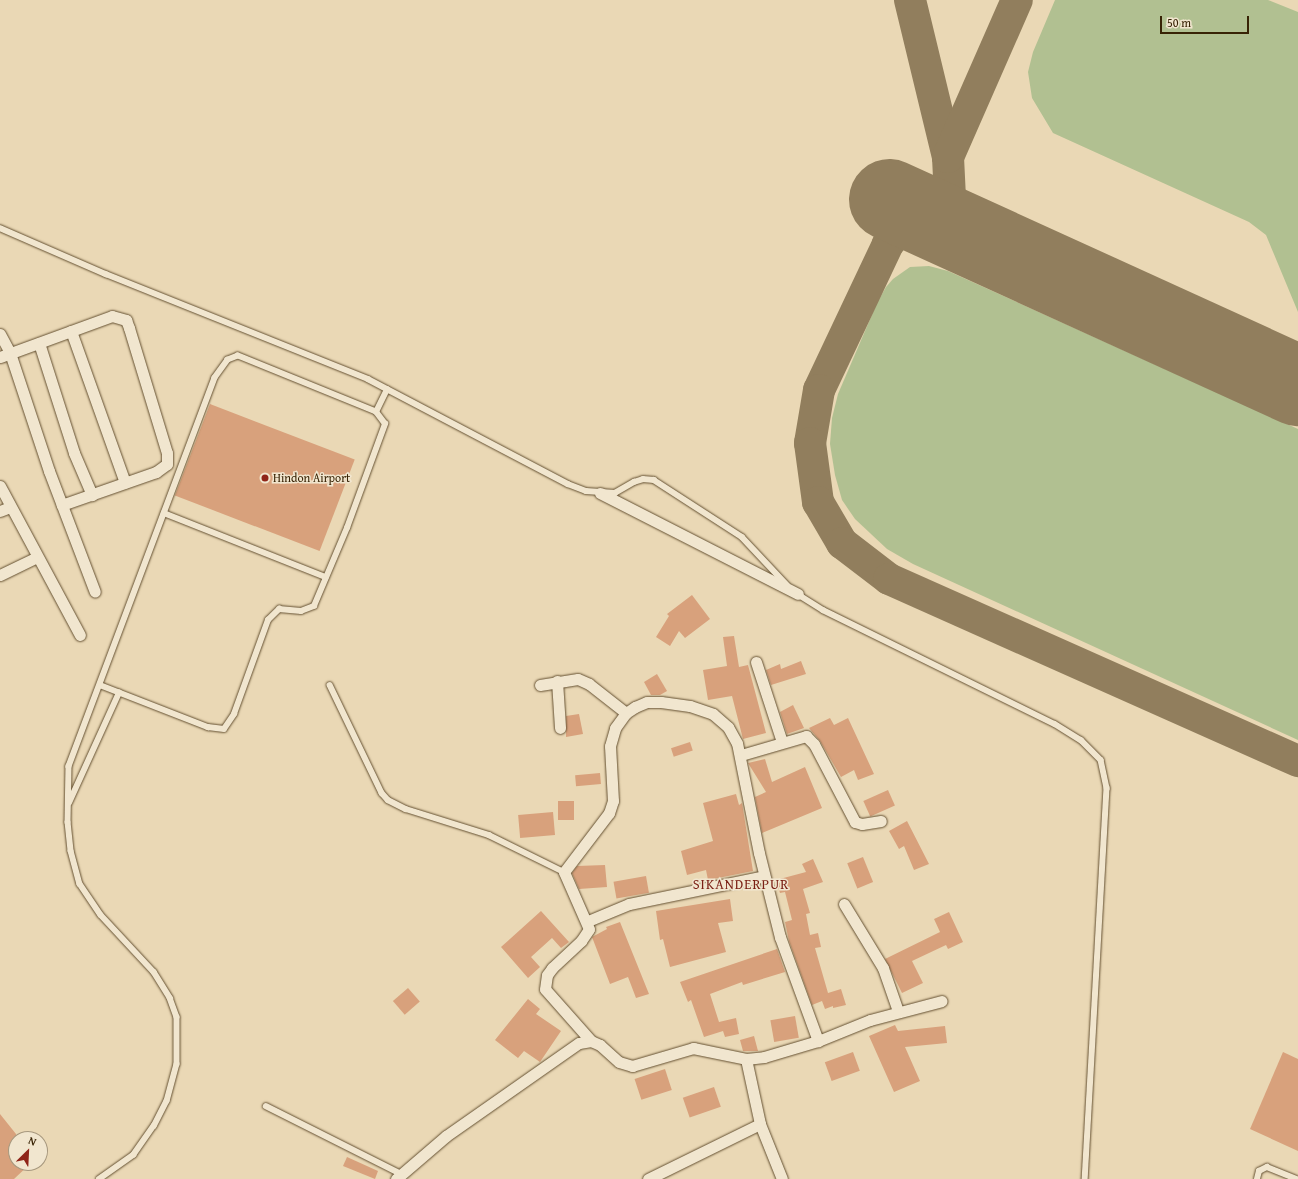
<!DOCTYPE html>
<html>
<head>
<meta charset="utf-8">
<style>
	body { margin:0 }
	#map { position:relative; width:1298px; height:1179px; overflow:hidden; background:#ead8b5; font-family:"Gentium Book Plus",serif }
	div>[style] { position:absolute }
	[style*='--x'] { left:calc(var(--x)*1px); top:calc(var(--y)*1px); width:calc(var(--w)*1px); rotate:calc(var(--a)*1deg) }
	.green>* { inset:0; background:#b1c091 }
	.taxiway>* { height:32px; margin:-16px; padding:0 16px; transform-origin:16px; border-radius:16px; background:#917e5d }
	.runway>* { height:81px; margin:-40.5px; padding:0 40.5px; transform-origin:40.5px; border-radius:40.5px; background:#917e5d }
	.building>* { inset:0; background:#d8a17c; transform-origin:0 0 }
	.roads { filter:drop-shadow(0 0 1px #645031) drop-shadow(0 0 1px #645031) }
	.service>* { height:5.5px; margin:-2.75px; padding:0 2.75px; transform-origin:2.75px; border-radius:2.75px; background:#f1e6cf }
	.minor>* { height:11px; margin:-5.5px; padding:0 5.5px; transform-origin:5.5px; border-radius:5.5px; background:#f1e6cf }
	.dots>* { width:11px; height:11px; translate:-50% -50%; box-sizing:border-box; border:2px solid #f1e6cf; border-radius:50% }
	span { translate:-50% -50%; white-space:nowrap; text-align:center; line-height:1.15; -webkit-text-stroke:3px #f1e6cf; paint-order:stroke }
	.poi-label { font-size:12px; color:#382305 }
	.left { translate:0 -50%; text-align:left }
	.quarter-label { font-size:14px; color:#7a1f14; letter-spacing:1px }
	.north { position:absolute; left:8px; top:1131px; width:40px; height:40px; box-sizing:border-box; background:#f1e6cf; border:1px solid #a7987e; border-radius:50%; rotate:24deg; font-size:11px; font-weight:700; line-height:16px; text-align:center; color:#382305 }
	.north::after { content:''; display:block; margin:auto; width:14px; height:18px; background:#8f2418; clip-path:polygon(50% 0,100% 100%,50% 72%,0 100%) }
	.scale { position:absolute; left:1160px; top:16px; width:89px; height:18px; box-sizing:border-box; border:2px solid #382305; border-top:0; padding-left:5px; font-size:12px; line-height:14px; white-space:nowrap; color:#382305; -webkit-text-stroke:3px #f1e6cf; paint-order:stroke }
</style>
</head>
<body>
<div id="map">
	<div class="green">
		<div style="clip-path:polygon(1055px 0,1268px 0,1298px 12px,1298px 312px,1266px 235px,1249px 222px,1053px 133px,1032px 98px,1028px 72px,1033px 52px)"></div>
		<div style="clip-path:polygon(929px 266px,948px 271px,1298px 429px,1298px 740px,913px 564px,887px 549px,855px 519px,842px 500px,835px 475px,830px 444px,832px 418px,838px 394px,877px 303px,886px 287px,893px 279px,910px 267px)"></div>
	</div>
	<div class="taxiway">
		<div style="--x:910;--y:0;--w:162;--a:76.4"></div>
		<div style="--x:950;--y:228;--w:20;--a:-165"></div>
		<div style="--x:931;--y:223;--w:17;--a:173"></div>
		<div style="--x:914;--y:225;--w:17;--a:156"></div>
		<div style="--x:898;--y:232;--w:16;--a:130"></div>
		<div style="--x:888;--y:244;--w:161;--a:115.3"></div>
		<div style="--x:819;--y:390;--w:54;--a:99.6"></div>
		<div style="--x:810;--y:443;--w:60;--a:82.3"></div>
		<div style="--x:818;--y:502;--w:48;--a:59.7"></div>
		<div style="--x:842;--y:543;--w:59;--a:37.5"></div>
		<div style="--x:889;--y:579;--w:448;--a:24"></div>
		<div style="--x:994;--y:247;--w:27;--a:-144"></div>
		<div style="--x:972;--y:231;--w:23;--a:-131"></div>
		<div style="--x:957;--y:214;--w:17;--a:-114"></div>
		<div style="--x:950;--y:198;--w:41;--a:-92.8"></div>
		<div style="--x:948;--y:157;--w:171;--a:-66.3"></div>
	</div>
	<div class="runway">
		<div style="--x:889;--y:199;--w:449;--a:24.5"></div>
	</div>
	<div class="building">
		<div style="left:210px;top:404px;width:155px;height:98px;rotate:21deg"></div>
		<div style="clip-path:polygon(692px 595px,710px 619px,685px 638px,679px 631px,670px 646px,656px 637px,669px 616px,667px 614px)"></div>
		<div style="clip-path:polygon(734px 636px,739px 667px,748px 665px,766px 733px,743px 739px,732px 696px,708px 700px,703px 670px,727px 666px,723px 637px)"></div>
		<div style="clip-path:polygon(801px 661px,806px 674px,771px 685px,766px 670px,780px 664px,781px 669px)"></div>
		<div style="clip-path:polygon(657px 674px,667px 691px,660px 695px,651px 695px,644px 682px)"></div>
		<div style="clip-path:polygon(793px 705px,804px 728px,787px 734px,780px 712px)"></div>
		<div style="clip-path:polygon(579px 714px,583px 734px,566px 737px,566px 716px)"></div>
		<div style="clip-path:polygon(830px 718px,834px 725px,848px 718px,874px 774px,858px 780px,854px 770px,841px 777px,820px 741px,809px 728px)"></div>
		<div style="left:690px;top:742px;width:9px;height:20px;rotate:72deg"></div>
		<div style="clip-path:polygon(765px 759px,772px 782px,805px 767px,822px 808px,762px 833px,755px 797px,766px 792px,748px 763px)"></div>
		<div style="left:600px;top:773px;width:11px;height:25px;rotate:85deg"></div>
		<div style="left:888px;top:790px;width:17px;height:27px;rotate:66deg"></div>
		<div style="clip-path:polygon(736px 794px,739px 805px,742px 803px,753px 871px,708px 880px,706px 870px,687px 875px,681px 851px,713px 841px,703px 803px)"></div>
		<div style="left:558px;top:801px;width:16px;height:19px"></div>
		<div style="left:553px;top:812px;width:23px;height:35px;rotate:85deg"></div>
		<div style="clip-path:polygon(907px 821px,929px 864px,914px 870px,904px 846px,899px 849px,889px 831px)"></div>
		<div style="left:863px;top:857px;width:27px;height:17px;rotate:68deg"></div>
		<div style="clip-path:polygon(813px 859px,823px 882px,803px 889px,810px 913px,806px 914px,810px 935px,818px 933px,821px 947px,815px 948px,828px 993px,841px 989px,846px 1005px,833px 1008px,833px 1006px,825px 1009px,822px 1001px,812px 1005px,789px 941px,785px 922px,792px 920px,785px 892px,780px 893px,776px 880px,806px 872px,802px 864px)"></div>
		<div style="clip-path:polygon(605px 865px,607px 887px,579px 889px,572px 873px,577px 866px)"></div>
		<div style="left:646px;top:876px;width:17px;height:33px;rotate:80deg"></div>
		<div style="clip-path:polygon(730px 899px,733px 921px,718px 923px,726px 952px,670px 967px,663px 939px,660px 940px,656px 911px)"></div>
		<div style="clip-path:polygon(541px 911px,569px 942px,561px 948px,552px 938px,531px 957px,540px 967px,528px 978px,501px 947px)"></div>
		<div style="clip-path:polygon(949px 912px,963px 942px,948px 949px,946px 945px,912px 961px,923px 983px,902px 993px,885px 959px,940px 932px,934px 919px)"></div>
		<div style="clip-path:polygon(620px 922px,649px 994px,636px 998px,628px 977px,610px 984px,592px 937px,607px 929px,606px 927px)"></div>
		<div style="clip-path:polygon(777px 949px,785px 972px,743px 985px,742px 982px,710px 994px,719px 1022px,736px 1018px,739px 1034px,725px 1037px,723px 1031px,704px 1037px,691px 1000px,688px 1002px,680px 982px)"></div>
		<div style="left:408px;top:988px;width:18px;height:20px;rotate:49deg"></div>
		<div style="clip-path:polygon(528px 999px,540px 1009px,536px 1014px,561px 1031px,540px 1062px,524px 1051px,518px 1058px,495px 1040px)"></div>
		<div style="left:795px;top:1016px;width:22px;height:25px;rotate:80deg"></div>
		<div style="clip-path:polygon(895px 1025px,898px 1031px,945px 1026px,947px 1043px,905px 1047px,920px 1081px,894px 1092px,869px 1036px)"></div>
		<div style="clip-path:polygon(754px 1036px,758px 1051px,743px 1051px,740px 1040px)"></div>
		<div style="left:853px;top:1052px;width:20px;height:30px;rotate:70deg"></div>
		<div style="clip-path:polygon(1283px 1052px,1298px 1059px,1298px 1151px,1250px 1129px)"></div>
		<div style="left:665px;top:1069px;width:22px;height:32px;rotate:72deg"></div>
		<div style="left:714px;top:1087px;width:21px;height:33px;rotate:71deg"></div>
		<div style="clip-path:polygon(0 1114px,16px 1134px,16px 1163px,31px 1163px,14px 1179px,0 1179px)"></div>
		<div style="clip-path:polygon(347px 1157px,378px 1171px,375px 1179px,343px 1166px)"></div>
	</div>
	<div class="roads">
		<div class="service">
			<div style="--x:0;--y:228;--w:116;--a:23.5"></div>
			<div style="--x:106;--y:274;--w:282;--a:21.8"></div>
			<div style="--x:368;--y:379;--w:226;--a:27.7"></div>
			<div style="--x:568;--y:484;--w:19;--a:21"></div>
			<div style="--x:586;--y:491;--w:29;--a:4"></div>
			<div style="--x:615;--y:493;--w:22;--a:-30"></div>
			<div style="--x:634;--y:482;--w:9;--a:-18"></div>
			<div style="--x:643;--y:479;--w:11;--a:5"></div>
			<div style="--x:654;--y:480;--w:105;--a:32.9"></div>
			<div style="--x:742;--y:537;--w:66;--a:46.8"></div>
			<div style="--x:376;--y:412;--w:25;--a:-64"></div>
			<div style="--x:164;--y:513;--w:174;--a:21.6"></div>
			<div style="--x:796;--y:593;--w:32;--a:32"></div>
			<div style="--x:823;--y:610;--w:258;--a:26.2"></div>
			<div style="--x:1055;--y:724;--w:31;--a:32"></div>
			<div style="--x:1081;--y:740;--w:28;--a:45"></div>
			<div style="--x:1101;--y:760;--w:29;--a:78"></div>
			<div style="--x:1107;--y:788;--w:392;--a:93.2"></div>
			<div style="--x:100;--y:685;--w:116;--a:21.3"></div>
			<div style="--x:208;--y:727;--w:16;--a:7"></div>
			<div style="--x:224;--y:729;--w:18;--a:-56"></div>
			<div style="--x:234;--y:714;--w:100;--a:-70.1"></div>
			<div style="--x:268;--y:620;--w:16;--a:-45"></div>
			<div style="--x:279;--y:609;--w:22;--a:5"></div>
			<div style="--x:301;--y:611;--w:14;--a:-21"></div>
			<div style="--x:314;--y:606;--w:85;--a:-67.1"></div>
			<div style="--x:347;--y:528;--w:111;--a:-69.9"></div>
			<div style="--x:385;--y:424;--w:15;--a:-127"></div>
			<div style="--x:376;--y:412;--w:149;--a:-157.9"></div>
			<div style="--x:238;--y:356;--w:11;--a:158"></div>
			<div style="--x:228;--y:360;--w:22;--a:126"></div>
			<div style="--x:215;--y:378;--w:415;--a:110.6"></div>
			<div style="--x:69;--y:766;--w:56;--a:91"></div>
			<div style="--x:68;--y:822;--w:29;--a:84"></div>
			<div style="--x:71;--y:851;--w:34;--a:75"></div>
			<div style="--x:80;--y:884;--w:37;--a:56"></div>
			<div style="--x:101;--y:915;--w:78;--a:47.1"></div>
			<div style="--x:154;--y:972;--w:31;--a:58"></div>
			<div style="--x:170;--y:998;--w:20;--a:70"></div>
			<div style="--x:177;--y:1017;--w:47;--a:90"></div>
			<div style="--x:177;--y:1064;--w:38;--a:105"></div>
			<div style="--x:167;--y:1101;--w:28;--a:117"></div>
			<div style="--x:154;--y:1126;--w:35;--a:125"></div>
			<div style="--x:134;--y:1155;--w:42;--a:144.8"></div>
			<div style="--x:330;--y:685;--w:120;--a:64.3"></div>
			<div style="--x:382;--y:793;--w:9;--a:49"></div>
			<div style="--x:388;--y:800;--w:20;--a:27"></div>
			<div style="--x:406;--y:809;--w:87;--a:17.4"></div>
			<div style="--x:489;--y:835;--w:84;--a:26.3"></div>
			<div style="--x:69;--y:803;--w:121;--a:-65.6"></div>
			<div style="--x:266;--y:1106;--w:151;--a:26.7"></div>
			<div style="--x:1257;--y:1179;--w:8;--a:-76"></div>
			<div style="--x:1259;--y:1171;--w:9;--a:-27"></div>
			<div style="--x:1267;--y:1167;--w:31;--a:22"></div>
		</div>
		<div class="minor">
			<div style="--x:71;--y:331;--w:161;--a:70.4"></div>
			<div style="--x:0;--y:334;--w:21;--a:62"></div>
			<div style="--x:10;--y:353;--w:124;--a:71.7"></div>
			<div style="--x:49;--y:471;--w:129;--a:69.2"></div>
			<div style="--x:39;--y:343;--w:115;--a:72.3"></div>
			<div style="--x:74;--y:453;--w:46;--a:66.8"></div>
			<div style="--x:0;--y:357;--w:119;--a:-20.1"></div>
			<div style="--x:112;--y:316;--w:15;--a:16"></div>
			<div style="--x:126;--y:320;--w:9;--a:69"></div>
			<div style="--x:129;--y:328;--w:131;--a:73.1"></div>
			<div style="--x:167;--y:453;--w:11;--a:90"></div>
			<div style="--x:167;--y:464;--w:14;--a:144"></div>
			<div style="--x:156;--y:472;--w:100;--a:160.7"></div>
			<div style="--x:0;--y:486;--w:169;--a:61.8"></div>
			<div style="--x:600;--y:493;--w:222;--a:27"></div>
			<div style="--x:0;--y:511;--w:11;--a:-22"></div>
			<div style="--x:0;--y:575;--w:41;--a:-25.9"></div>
			<div style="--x:756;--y:662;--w:84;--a:72"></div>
			<div style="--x:557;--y:681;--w:47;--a:86.3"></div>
			<div style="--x:540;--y:685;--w:38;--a:-9"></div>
			<div style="--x:578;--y:679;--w:12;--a:24"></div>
			<div style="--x:589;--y:684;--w:47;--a:38.1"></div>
			<div style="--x:741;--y:755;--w:68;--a:-16.3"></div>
			<div style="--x:806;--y:736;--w:11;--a:45"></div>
			<div style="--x:814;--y:744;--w:88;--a:62.3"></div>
			<div style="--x:855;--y:822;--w:7;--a:16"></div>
			<div style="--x:862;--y:824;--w:19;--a:-9"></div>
			<div style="--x:844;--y:904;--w:75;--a:58.6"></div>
			<div style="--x:883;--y:968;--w:46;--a:70.8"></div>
			<div style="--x:588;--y:921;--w:44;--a:-22.5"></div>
			<div style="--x:629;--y:904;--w:138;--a:-11.7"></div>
			<div style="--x:591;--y:1041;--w:69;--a:-131.5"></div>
			<div style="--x:545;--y:989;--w:14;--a:-82"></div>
			<div style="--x:547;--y:975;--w:9;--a:-54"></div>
			<div style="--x:552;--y:968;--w:40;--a:-43"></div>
			<div style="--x:581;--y:941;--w:14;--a:-56"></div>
			<div style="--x:589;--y:929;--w:62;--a:-113.7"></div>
			<div style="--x:564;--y:872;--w:74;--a:-52.7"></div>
			<div style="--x:609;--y:813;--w:13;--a:-72"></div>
			<div style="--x:613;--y:801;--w:55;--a:-93.1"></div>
			<div style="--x:610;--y:746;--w:19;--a:-74"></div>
			<div style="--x:615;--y:728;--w:19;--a:-54"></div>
			<div style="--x:626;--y:713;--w:11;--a:-34"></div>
			<div style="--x:635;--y:707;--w:13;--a:-23"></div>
			<div style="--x:647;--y:702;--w:14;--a:0"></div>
			<div style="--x:661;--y:702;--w:29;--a:8"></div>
			<div style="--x:690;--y:706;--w:24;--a:19"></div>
			<div style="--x:713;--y:714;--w:20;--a:41"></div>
			<div style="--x:728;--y:727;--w:18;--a:61"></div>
			<div style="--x:737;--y:743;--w:112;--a:78.7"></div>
			<div style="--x:759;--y:853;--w:87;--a:76"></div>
			<div style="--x:780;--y:937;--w:111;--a:69.9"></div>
			<div style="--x:746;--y:1059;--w:66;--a:77.8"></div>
			<div style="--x:760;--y:1124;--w:59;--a:68.2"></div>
			<div style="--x:396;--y:1179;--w:66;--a:-40.7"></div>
			<div style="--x:446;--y:1136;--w:162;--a:-35"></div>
			<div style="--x:579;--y:1043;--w:12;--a:-9"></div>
			<div style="--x:591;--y:1041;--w:10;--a:24"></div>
			<div style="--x:600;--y:1045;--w:25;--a:42"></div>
			<div style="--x:619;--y:1062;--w:14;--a:17"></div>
			<div style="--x:632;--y:1066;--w:64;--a:-16.4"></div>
			<div style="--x:693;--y:1048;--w:54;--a:11.7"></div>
			<div style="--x:746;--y:1059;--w:18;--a:-6"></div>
			<div style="--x:764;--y:1057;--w:56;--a:-16.5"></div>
			<div style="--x:818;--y:1041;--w:56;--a:-22"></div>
			<div style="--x:870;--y:1020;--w:74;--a:-14.8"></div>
			<div style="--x:648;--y:1179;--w:125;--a:-26.2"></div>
		</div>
	</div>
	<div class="dots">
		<div style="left:265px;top:478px;background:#8f2418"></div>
	</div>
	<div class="poi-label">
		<span class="left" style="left:273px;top:478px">Hindon Airport</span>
	</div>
	<div class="quarter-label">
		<span style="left:741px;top:884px">SIKANDERPUR</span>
	</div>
	<div class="north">N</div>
	<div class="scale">50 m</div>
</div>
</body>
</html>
